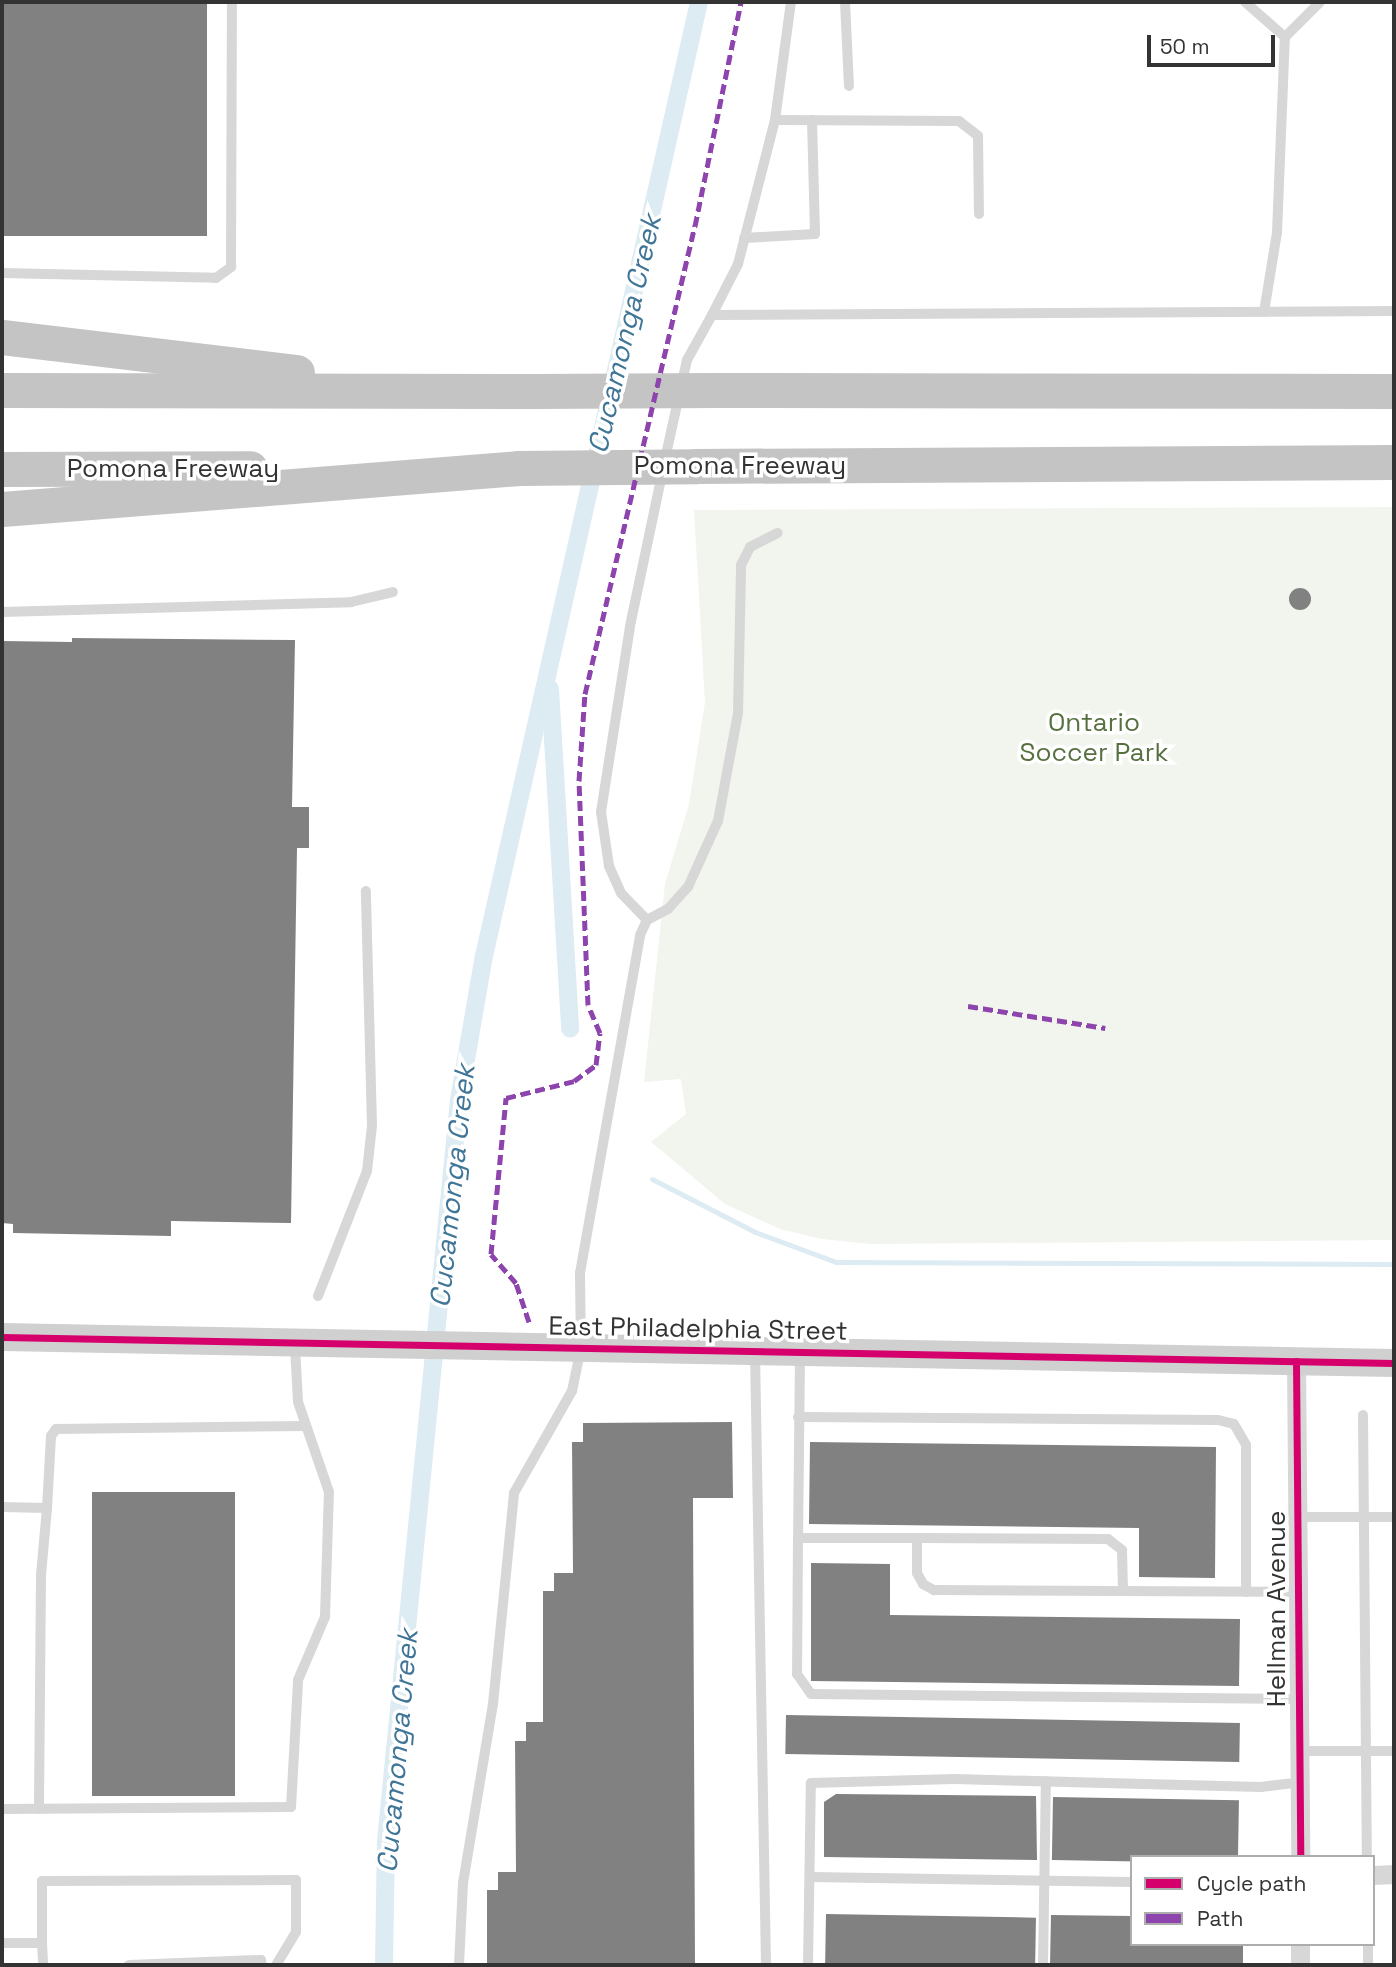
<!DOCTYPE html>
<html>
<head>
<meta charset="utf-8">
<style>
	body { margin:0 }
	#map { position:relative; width:1396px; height:1967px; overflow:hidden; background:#fff; font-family:"Space Grotesk",sans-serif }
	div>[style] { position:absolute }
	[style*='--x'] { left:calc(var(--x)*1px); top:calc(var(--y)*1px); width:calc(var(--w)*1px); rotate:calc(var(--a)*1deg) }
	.green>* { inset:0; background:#f1f5ed }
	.stream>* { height:5px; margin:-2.5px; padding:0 2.5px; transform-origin:2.5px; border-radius:2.5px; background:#ddebf3 }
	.canal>* { height:18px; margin:-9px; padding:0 9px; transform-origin:9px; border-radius:9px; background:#ddebf3 }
	.building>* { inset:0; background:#818181; transform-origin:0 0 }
	.round { border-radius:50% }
	.lane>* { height:10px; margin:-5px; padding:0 5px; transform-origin:5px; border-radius:5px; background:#d7d7d7 }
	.street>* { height:19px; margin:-9.5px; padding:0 9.5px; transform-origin:9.5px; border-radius:9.5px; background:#d7d7d7 }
	.secondary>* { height:28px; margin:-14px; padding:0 14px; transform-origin:14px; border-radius:14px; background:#d0d0d0 }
	.highway>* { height:35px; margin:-17.5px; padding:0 17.5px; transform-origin:17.5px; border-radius:17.5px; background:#c4c4c4 }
	.highway-bridge>* { height:35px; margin:-17.5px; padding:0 17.5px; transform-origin:17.5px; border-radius:17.5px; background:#c4c4c4 }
	.quiet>* { height:5px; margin-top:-2.5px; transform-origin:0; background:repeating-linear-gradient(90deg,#8e44ad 0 10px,transparent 0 15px) }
	.cycleway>* { height:7px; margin:-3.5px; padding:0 3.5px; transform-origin:3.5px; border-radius:3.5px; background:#d6006c }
	span { translate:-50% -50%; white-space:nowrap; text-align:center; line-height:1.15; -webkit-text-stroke:7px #fff; paint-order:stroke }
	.street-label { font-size:26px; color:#333 }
	.park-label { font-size:26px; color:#56703f }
	.water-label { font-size:28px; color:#3f7597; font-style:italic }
	.frame { position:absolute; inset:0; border:4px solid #333; pointer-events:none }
	.legend { position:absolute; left:1130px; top:1855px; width:245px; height:91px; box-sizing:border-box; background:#fff; border:2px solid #adadad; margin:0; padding:9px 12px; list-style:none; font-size:21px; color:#333 }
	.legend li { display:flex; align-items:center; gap:14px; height:35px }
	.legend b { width:35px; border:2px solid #adadad }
	.scale { position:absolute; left:1147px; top:35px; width:128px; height:32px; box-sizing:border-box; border:4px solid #333; border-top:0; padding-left:9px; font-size:21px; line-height:24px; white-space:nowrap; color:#333; -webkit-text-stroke:5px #fff; paint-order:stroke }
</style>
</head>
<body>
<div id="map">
	<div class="green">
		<div style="clip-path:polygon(1394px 507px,1394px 1240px,870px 1244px,822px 1239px,780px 1229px,725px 1204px,651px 1142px,686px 1114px,681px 1079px,644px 1082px,665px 884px,689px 804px,705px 702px,694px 510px)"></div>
	</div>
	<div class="stream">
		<div style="--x:652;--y:1179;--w:116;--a:27.2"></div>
		<div style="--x:755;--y:1232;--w:86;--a:20.3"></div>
		<div style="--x:836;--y:1262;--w:558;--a:0.21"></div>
	</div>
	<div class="canal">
		<div style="--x:550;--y:689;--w:340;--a:86.6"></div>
		<div style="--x:384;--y:1965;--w:124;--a:-89.1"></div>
		<div style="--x:386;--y:1841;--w:745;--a:-84.37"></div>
		<div style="--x:459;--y:1100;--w:146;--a:-80.2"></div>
		<div style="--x:484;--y:956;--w:978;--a:-77.3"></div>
	</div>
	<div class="building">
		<div style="left:2px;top:2px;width:205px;height:234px"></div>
		<div class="round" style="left:1289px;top:588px;width:22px;height:22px"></div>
		<div style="clip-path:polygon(72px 638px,295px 640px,292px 807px,309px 807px,309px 848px,297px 848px,291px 1223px,171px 1221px,171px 1236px,13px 1233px,13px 1224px,2px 1223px,2px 641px,72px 642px)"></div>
		<div style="clip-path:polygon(732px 1422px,733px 1498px,693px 1498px,695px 1965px,487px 1965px,487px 1890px,498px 1890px,498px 1872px,516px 1872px,515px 1741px,526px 1741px,526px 1722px,543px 1722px,543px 1591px,554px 1591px,554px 1573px,573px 1573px,572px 1442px,583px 1442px,583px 1423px)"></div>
		<div style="clip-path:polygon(810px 1442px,1216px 1447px,1215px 1578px,1139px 1577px,1139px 1528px,809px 1524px)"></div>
		<div style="left:92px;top:1492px;width:143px;height:304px"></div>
		<div style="clip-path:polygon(811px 1563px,890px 1564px,890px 1615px,1240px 1619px,1239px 1686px,811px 1681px)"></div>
		<div style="left:786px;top:1715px;width:454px;height:39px;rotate:1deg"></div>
		<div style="clip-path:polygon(836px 1794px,1036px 1796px,1037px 1860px,824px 1857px,824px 1802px)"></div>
		<div style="left:1053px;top:1797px;width:186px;height:63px;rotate:1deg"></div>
		<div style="left:826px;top:1914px;width:210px;height:51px;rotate:1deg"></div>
		<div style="clip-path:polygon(1051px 1915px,1132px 1916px,1132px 1944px,1243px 1944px,1243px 1965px,1050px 1965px)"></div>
	</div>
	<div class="lane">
		<div style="--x:845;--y:2;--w:84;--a:87.3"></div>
		<div style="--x:1245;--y:2;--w:53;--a:41.2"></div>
		<div style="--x:775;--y:120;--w:119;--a:-82.3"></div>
		<div style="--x:744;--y:238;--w:71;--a:-3.2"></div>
		<div style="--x:815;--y:234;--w:114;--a:-91.5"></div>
		<div style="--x:2;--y:273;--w:214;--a:1.3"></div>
		<div style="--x:216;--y:278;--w:19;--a:-36"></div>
		<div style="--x:231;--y:267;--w:265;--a:-89.8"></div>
		<div style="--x:1264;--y:312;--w:80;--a:-80.7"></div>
		<div style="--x:1277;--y:233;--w:196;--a:-87.7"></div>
		<div style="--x:1285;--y:37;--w:49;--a:-45"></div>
		<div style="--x:712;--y:315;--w:57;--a:-63"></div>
		<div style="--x:738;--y:264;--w:149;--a:-75.6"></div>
		<div style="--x:775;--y:120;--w:184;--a:0.3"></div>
		<div style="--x:959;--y:121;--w:24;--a:38"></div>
		<div style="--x:978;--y:136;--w:78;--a:89.3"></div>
		<div style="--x:665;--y:459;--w:101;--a:-77.5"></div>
		<div style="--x:687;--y:360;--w:51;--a:-60.9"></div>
		<div style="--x:712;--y:315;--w:682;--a:-0.34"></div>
		<div style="--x:2;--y:612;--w:349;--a:-1.6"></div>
		<div style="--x:351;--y:602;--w:43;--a:-13.4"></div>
		<div style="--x:647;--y:920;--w:37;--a:-134"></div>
		<div style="--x:621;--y:893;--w:30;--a:-114"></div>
		<div style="--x:609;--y:866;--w:55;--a:-98.4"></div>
		<div style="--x:601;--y:812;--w:188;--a:-81.1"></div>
		<div style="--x:630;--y:626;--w:155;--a:-78.1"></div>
		<div style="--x:318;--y:1296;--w:134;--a:-68.6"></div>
		<div style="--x:367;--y:1171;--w:45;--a:-83.7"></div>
		<div style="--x:372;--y:1126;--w:235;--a:-91.5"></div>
		<div style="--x:755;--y:1353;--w:612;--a:88.97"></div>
		<div style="--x:800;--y:1354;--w:184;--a:90.6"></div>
		<div style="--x:798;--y:1538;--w:119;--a:0"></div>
		<div style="--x:917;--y:1538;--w:35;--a:90"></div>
		<div style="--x:917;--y:1573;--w:13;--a:61"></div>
		<div style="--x:923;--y:1584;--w:13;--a:29"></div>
		<div style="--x:934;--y:1590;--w:364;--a:0.3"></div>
		<div style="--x:1363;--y:1415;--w:442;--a:89.5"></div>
		<div style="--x:798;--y:1417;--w:420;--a:0.4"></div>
		<div style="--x:1218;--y:1420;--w:16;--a:14"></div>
		<div style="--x:1234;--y:1424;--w:24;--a:60"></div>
		<div style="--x:1246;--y:1445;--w:147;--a:90"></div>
		<div style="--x:2;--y:1507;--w:45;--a:1.3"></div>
		<div style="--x:47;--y:1508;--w:67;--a:95.1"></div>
		<div style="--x:41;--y:1575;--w:234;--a:90.5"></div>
		<div style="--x:47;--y:1508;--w:72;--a:-86.8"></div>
		<div style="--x:51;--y:1436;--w:9;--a:-54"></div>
		<div style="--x:56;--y:1429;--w:250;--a:-0.7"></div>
		<div style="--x:1297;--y:1517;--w:97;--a:0"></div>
		<div style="--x:798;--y:1538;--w:136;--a:90.4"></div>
		<div style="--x:797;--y:1674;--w:24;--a:55"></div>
		<div style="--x:811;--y:1694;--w:488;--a:0.6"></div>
		<div style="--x:917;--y:1538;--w:191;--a:0.3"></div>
		<div style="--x:1108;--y:1539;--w:18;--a:38"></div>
		<div style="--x:1122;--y:1550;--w:41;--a:88.6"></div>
		<div style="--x:1299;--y:1751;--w:95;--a:0"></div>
		<div style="--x:2;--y:1809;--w:289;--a:-0.4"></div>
		<div style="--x:291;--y:1807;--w:127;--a:-86.8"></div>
		<div style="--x:298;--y:1680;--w:69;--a:-66.8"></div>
		<div style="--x:325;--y:1617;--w:125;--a:-88.2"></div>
		<div style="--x:329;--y:1492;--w:95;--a:-109"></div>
		<div style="--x:298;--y:1402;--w:56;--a:-93.1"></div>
		<div style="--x:810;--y:1877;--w:322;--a:0.9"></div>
		<div style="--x:2;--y:1943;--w:40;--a:0"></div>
		<div style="--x:42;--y:1943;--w:62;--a:-90"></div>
		<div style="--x:42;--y:1881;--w:254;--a:-0.2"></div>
		<div style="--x:296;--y:1880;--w:52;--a:90"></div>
		<div style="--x:296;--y:1932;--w:39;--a:121"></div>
		<div style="--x:42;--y:1943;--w:22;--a:87"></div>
		<div style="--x:1368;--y:1944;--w:21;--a:90"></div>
		<div style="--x:129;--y:1965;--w:132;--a:-2.2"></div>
		<div style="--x:261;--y:1960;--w:5;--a:79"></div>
		<div style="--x:459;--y:1965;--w:82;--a:-87.2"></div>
		<div style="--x:463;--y:1883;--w:181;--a:-80.5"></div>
		<div style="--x:493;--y:1704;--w:212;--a:-84.3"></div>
		<div style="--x:514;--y:1493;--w:117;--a:-60.4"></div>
		<div style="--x:572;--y:1391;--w:44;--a:-78.2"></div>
		<div style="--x:581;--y:1348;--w:75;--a:-90.8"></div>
		<div style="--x:580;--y:1273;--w:343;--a:-79.9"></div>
		<div style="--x:640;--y:935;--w:17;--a:-65"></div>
		<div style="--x:647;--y:920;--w:24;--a:-28"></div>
		<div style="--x:668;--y:909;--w:30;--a:-48"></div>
		<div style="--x:688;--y:887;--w:72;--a:-65.6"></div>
		<div style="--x:718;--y:821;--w:110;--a:-79.5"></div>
		<div style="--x:738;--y:713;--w:148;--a:-88.8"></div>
		<div style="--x:741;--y:565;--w:20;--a:-63"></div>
		<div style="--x:750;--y:547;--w:31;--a:-27"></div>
		<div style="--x:808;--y:1965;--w:182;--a:-89.1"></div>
		<div style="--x:811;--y:1783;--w:143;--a:-1.6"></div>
		<div style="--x:954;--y:1779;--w:307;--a:1.5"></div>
		<div style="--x:1261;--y:1787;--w:38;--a:-7"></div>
		<div style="--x:1043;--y:1965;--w:184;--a:-89.1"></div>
	</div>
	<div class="street">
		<div style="--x:1296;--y:1361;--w:496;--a:89.5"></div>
		<div style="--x:1373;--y:1875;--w:21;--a:-3"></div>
		<div style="--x:1300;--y:1944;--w:21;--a:90"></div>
	</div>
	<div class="secondary">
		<div style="--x:2;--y:1337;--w:1392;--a:1.07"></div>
	</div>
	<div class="highway">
		<div style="--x:2;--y:337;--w:297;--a:6.8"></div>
		<div style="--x:2;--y:390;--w:533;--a:0.11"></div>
		<div style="--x:715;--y:390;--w:679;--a:0.08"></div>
		<div style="--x:697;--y:466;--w:697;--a:-0.33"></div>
		<div style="--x:2;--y:469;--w:248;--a:-0.2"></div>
		<div style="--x:2;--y:509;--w:519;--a:-4.53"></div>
	</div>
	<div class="highway-bridge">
		<div style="--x:535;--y:391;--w:180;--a:-0.3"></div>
		<div style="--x:519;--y:468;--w:178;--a:-0.6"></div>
	</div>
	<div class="quiet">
		<div style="--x:968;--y:1006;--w:139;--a:9.1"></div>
		<div style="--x:529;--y:1322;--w:41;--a:-108.4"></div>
		<div style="--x:516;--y:1283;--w:38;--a:-131"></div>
		<div style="--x:491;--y:1254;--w:157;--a:-84.5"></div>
		<div style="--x:506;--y:1098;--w:70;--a:-14"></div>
		<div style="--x:574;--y:1081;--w:27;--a:-36"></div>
		<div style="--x:596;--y:1065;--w:32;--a:-83"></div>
		<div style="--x:600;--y:1033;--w:30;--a:-113"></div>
		<div style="--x:588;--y:1005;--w:224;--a:-92.3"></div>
		<div style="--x:579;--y:781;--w:87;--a:-86.1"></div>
		<div style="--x:585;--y:694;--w:481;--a:-76.8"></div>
		<div style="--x:695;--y:226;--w:229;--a:-78.4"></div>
	</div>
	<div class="cycleway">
		<div style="--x:2;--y:1337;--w:1392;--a:1.07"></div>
		<div style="--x:1296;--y:1361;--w:496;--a:89.5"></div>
	</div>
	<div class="street-label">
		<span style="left:740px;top:466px">Pomona Freeway</span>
		<span style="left:173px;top:469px">Pomona Freeway</span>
		<span style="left:698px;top:1329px;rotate:1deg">East Philadelphia Street</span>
		<span style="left:1277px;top:1609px;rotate:-90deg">Hellman Avenue</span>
	</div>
	<div class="park-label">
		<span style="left:1094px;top:738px">Ontario<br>Soccer Park</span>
	</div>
	<div class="water-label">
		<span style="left:624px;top:334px;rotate:-77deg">Cucamonga Creek</span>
		<span style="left:452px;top:1186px;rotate:-84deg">Cucamonga Creek</span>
		<span style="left:397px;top:1751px;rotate:-85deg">Cucamonga Creek</span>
	</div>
	<div class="frame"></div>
	<ul class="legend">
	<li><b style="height:9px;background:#d6006c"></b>Cycle path</li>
	<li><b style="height:9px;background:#8e44ad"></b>Path</li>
	</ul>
	<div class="scale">50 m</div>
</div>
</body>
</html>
